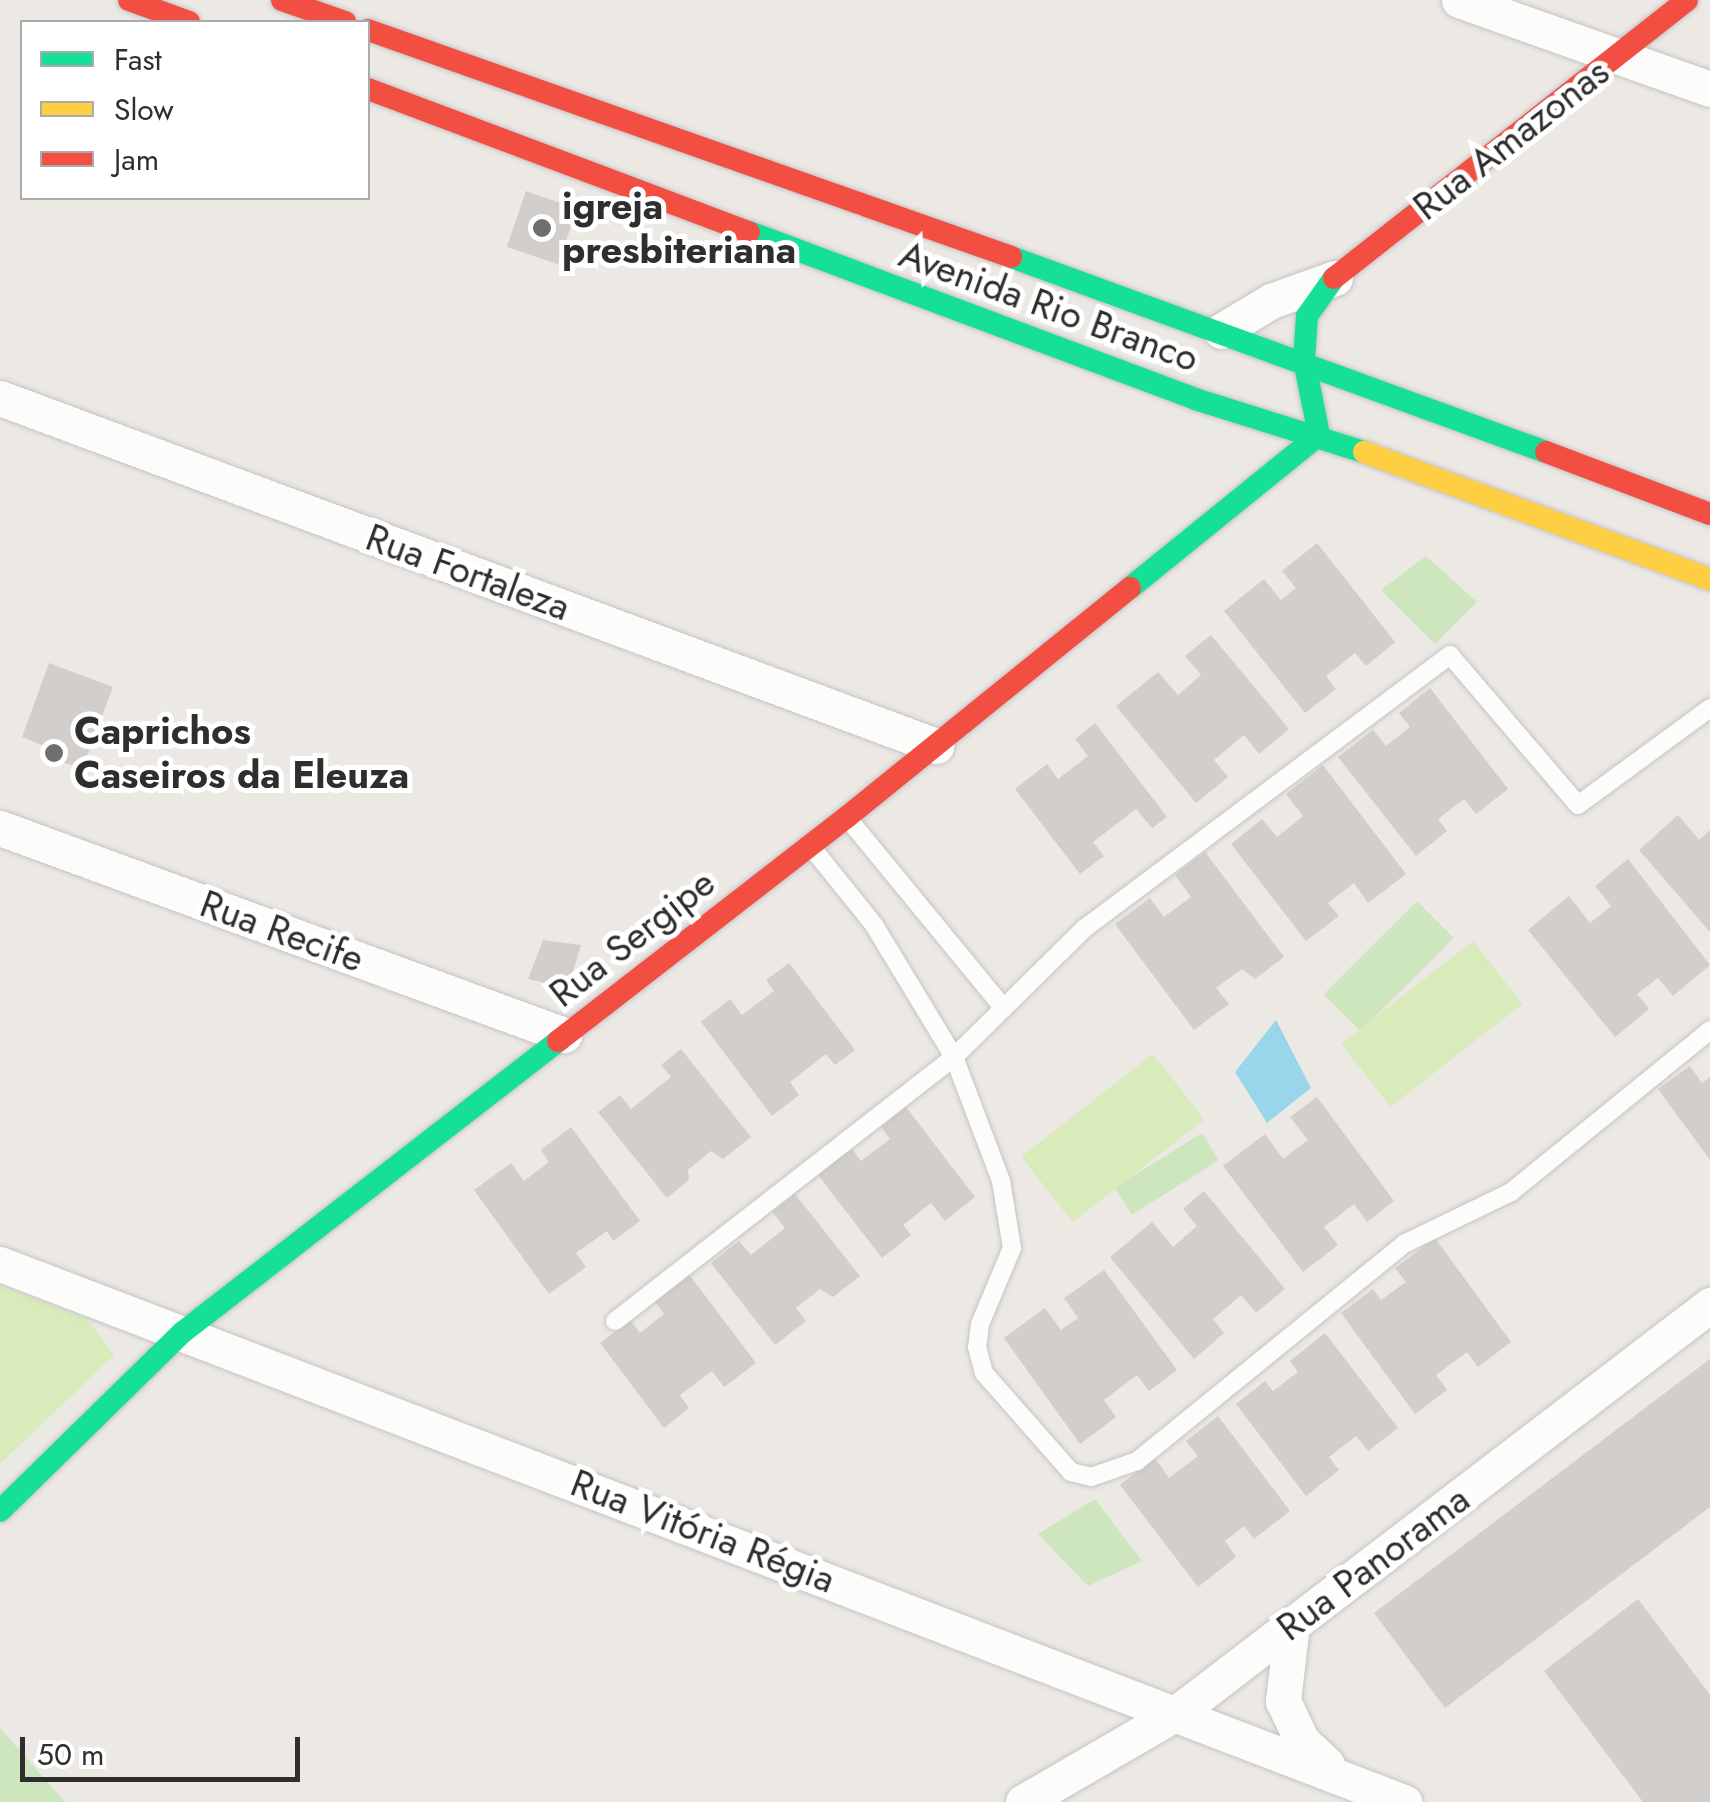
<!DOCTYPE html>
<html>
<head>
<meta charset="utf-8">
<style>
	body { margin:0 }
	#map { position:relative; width:1710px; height:1802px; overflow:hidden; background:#ece8e4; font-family:Jost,sans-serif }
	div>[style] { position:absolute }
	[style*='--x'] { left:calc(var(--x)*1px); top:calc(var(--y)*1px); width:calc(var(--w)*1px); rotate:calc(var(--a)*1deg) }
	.green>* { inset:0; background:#cee6be; transform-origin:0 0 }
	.pitch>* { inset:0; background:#d9eabb; transform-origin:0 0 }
	.water>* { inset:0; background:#99d6ec }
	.building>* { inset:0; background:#d1cecb; transform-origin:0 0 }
	.roads { filter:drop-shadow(0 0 2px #c5c4c5) drop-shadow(0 0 2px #c5c4c5) }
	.lane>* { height:18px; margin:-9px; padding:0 9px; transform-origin:9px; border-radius:9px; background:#fcfcfb }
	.street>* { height:35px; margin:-17.5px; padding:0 17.5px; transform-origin:17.5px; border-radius:17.5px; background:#fcfcfb }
	.fast>* { height:22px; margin:-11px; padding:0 11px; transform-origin:11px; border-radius:11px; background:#16e098 }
	.slow>* { height:22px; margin:-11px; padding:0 11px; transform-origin:11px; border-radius:11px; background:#ffcf43 }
	.jam>* { height:22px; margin:-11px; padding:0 11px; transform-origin:11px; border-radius:11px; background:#f24e42 }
	.dots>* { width:28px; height:28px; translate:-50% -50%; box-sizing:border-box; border:5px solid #fff; border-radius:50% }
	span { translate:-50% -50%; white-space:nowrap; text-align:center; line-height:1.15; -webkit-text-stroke:10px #fff; paint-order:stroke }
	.street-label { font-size:38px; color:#2e2e2e }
	.poi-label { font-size:38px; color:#2e2e2e; font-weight:700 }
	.left { translate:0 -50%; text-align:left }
	.legend { position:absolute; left:20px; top:20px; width:350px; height:180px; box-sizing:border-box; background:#fff; border:2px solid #ababab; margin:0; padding:12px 18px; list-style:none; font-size:30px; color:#2e2e2e }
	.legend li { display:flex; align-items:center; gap:20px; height:50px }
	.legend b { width:50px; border:2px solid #ababab }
	.scale { position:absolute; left:20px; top:1737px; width:280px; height:45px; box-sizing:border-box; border:5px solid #2e2e2e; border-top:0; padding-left:12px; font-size:30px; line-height:35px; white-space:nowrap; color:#2e2e2e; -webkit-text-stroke:8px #fff; paint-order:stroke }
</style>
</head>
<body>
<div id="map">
	<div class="green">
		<div style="clip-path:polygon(1426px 556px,1477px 602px,1435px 644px,1381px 590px)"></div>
		<div style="left:1417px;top:901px;width:52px;height:132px;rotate:45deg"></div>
		<div style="left:1202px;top:1133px;width:32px;height:103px;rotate:58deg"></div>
		<div style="clip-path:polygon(1095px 1499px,1142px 1561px,1088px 1586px,1038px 1534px)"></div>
		<div style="clip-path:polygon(0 1728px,65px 1802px,0 1802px)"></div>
	</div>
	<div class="pitch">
		<div style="left:1473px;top:941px;width:80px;height:167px;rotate:52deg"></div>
		<div style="left:1153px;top:1054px;width:83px;height:167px;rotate:52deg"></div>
		<div style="clip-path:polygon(0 1286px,86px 1318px,114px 1355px,0 1464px)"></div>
	</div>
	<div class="water">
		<div style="clip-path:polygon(1276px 1020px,1311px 1088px,1267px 1123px,1235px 1072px)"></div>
	</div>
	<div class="building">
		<div style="left:526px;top:191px;width:54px;height:59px;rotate:19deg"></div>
		<div style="clip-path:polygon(1317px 543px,1395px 642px,1366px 666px,1355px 653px,1326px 676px,1336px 689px,1305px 713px,1224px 611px,1264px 579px,1281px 600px,1296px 588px,1282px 571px)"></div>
		<div style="clip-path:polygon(1211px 635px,1289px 729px,1259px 754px,1244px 735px,1214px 760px,1228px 777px,1196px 803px,1116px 706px,1158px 672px,1178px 695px,1201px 675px,1185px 656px)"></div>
		<div style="clip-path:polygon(49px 663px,113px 687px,82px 769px,62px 762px,65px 754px,22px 737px)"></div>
		<div style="clip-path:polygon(1430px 688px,1508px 789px,1476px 814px,1464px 799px,1438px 819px,1447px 831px,1416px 856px,1338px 757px,1373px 730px,1386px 746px,1410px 727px,1399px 713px)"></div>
		<div style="clip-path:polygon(1095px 723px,1167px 817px,1152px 828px,1136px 809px,1093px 842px,1104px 856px,1080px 874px,1015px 789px,1047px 764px,1058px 779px,1088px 756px,1075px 739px)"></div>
		<div style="clip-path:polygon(1323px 765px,1406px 874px,1368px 903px,1354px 883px,1328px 903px,1339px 916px,1306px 941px,1231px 844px,1262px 819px,1277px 837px,1303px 816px,1286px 794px)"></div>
		<div style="clip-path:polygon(1678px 815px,1699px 840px,1710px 830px,1710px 932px,1639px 850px)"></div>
		<div style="clip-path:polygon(1205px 852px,1284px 957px,1255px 979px,1242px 969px,1216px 988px,1229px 1004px,1194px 1030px,1115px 924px,1150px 898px,1164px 917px,1191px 897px,1175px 875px)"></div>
		<div style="clip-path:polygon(1628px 859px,1710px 965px,1673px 996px,1658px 978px,1637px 994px,1649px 1009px,1615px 1037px,1528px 930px,1569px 896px,1590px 923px,1611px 906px,1595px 886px)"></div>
		<div style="clip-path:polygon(543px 940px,581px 945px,568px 988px,528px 979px)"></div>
		<div style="clip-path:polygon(789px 963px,855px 1050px,835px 1065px,826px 1054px,790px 1082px,799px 1095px,772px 1116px,701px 1022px,730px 999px,742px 1015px,774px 991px,766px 980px)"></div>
		<div style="clip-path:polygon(681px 1049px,751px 1137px,723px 1159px,711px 1151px,688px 1170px,689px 1180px,667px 1198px,598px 1112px,620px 1095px,631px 1109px,671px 1077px,661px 1065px)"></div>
		<div style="clip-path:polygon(1690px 1066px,1702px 1083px,1710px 1077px,1710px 1160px,1658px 1089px)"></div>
		<div style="clip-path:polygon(1317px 1097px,1394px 1201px,1367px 1222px,1354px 1204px,1324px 1227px,1338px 1245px,1303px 1272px,1223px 1166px,1265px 1134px,1283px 1159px,1308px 1140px,1290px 1117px)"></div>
		<div style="clip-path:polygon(906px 1107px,975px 1197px,945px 1221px,931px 1203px,903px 1225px,911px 1235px,882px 1258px,818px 1175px,851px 1148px,861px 1161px,890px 1139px,881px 1127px)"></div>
		<div style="clip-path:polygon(571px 1127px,640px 1221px,613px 1241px,607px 1231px,576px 1253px,586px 1267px,549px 1294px,474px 1190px,511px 1163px,524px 1181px,549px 1162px,541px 1150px)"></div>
		<div style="clip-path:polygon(1204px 1191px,1285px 1289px,1256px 1313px,1241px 1295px,1213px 1319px,1224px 1333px,1194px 1359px,1110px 1257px,1152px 1222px,1173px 1247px,1197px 1226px,1183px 1209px)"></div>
		<div style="clip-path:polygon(795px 1194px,860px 1276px,833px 1297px,820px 1289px,796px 1308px,806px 1321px,775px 1345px,711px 1263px,739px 1241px,751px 1255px,785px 1228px,772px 1212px)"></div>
		<div style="clip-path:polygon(1435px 1238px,1511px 1342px,1478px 1367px,1467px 1352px,1436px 1375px,1447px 1390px,1415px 1414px,1341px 1313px,1373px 1289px,1381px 1300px,1406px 1282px,1395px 1268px)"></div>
		<div style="clip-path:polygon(1104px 1270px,1177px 1370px,1149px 1391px,1137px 1375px,1104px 1400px,1116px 1417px,1080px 1444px,1004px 1338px,1045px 1308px,1061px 1330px,1078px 1318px,1064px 1298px)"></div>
		<div style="clip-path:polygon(688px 1273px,756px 1363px,724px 1387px,712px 1371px,680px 1395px,689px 1408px,664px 1428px,600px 1343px,630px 1320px,640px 1333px,664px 1314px,654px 1300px)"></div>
		<div style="clip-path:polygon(1325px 1333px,1398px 1428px,1368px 1451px,1356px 1436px,1329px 1457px,1339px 1470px,1306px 1496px,1236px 1404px,1265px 1381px,1273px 1391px,1298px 1372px,1290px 1361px)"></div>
		<div style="clip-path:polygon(1710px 1359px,1710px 1507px,1445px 1708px,1374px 1613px)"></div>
		<div style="clip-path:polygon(1218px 1416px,1290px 1511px,1254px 1539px,1244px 1526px,1225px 1541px,1236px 1557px,1198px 1587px,1120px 1485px,1155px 1458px,1169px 1478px,1198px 1456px,1186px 1441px)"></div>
		<div style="clip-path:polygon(1638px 1599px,1710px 1695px,1710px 1802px,1643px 1802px,1544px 1671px)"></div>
	</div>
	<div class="roads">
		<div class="lane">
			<div style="--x:850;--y:821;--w:239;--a:50.6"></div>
			<div style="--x:813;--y:849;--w:97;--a:51.2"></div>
			<div style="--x:874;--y:925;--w:154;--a:58.8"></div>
			<div style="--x:954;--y:1057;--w:133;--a:69.2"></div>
			<div style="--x:1001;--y:1181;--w:68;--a:80.7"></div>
			<div style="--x:1012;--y:1248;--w:82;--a:112.8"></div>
			<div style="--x:980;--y:1324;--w:23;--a:97"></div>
			<div style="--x:977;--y:1347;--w:27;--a:75"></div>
			<div style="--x:984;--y:1373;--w:132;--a:48.7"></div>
			<div style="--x:1071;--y:1472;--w:21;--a:14"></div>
			<div style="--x:1091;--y:1477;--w:49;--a:-19.2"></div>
			<div style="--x:1137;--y:1461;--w:344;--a:-39.1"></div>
			<div style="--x:1404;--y:1244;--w:119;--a:-25.9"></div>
			<div style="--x:1511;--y:1192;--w:257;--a:-39.1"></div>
			<div style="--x:615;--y:1321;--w:430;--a:-37.9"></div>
			<div style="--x:954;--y:1057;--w:184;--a:-44.6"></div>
			<div style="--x:1085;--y:928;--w:456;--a:-36.8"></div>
			<div style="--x:1450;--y:655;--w:197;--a:49.5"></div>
			<div style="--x:1578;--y:805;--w:164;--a:-36.3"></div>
		</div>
		<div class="street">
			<div style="--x:1459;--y:0;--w:266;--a:19.5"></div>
			<div style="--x:1221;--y:331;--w:58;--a:-31"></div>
			<div style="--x:1271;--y:301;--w:68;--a:-19.8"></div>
			<div style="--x:0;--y:398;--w:999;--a:20.39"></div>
			<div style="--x:0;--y:828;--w:601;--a:20.15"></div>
			<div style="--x:0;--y:1264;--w:1504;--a:20.97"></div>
			<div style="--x:1292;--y:1624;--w:78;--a:96.7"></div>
			<div style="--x:1283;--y:1701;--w:44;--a:64.6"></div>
			<div style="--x:1302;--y:1741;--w:34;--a:43"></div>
			<div style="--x:1023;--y:1802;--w:179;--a:-30.1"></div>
			<div style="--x:1178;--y:1712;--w:670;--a:-37.42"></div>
		</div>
		<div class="fast">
			<div style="--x:749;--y:232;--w:476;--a:20.5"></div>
			<div style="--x:1195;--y:399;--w:177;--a:17.4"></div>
			<div style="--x:1011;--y:257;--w:569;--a:20.03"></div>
			<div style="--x:1130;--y:588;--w:243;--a:-39"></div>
			<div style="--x:1319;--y:435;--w:76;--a:-101.3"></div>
			<div style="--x:1304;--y:360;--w:44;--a:-86.1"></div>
			<div style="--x:1307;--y:316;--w:47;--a:-54.6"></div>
			<div style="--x:0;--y:1511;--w:256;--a:-44.4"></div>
			<div style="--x:183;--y:1332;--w:475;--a:-37.8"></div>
		</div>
		<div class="slow">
			<div style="--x:1364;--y:452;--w:369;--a:20.2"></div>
		</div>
		<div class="jam">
			<div style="--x:129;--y:0;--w:64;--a:20.1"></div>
			<div style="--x:282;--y:0;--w:67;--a:19.2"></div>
			<div style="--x:368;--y:30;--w:682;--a:19.44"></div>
			<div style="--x:368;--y:89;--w:407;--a:20.6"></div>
			<div style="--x:1334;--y:278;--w:449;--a:-38.2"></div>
			<div style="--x:1546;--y:452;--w:175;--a:20.7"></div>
			<div style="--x:558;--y:1041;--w:366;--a:-37.8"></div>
			<div style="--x:847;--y:817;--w:364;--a:-39"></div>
		</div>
	</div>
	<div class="dots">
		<div style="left:542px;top:228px;background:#706f6e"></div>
		<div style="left:54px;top:753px;background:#706f6e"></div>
	</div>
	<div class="street-label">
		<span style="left:1511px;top:139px;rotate:-38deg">Rua Amazonas</span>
		<span style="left:1049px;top:306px;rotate:20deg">Avenida Rio Branco</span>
		<span style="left:468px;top:572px;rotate:20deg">Rua Fortaleza</span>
		<span style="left:282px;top:931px;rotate:20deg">Rua Recife</span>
		<span style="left:632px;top:938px;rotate:-38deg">Rua Sergipe</span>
		<span style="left:703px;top:1531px;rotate:21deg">Rua Vitória Régia</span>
		<span style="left:1373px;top:1563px;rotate:-37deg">Rua Panorama</span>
	</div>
	<div class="poi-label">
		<span class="left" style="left:562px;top:228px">igreja<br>presbiteriana</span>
		<span class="left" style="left:74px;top:753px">Caprichos<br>Caseiros da Eleuza</span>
	</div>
	<ul class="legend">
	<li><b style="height:12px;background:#16e098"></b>Fast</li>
	<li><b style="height:12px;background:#ffcf43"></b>Slow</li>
	<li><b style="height:12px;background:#f24e42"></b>Jam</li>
	</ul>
	<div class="scale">50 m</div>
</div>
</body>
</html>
